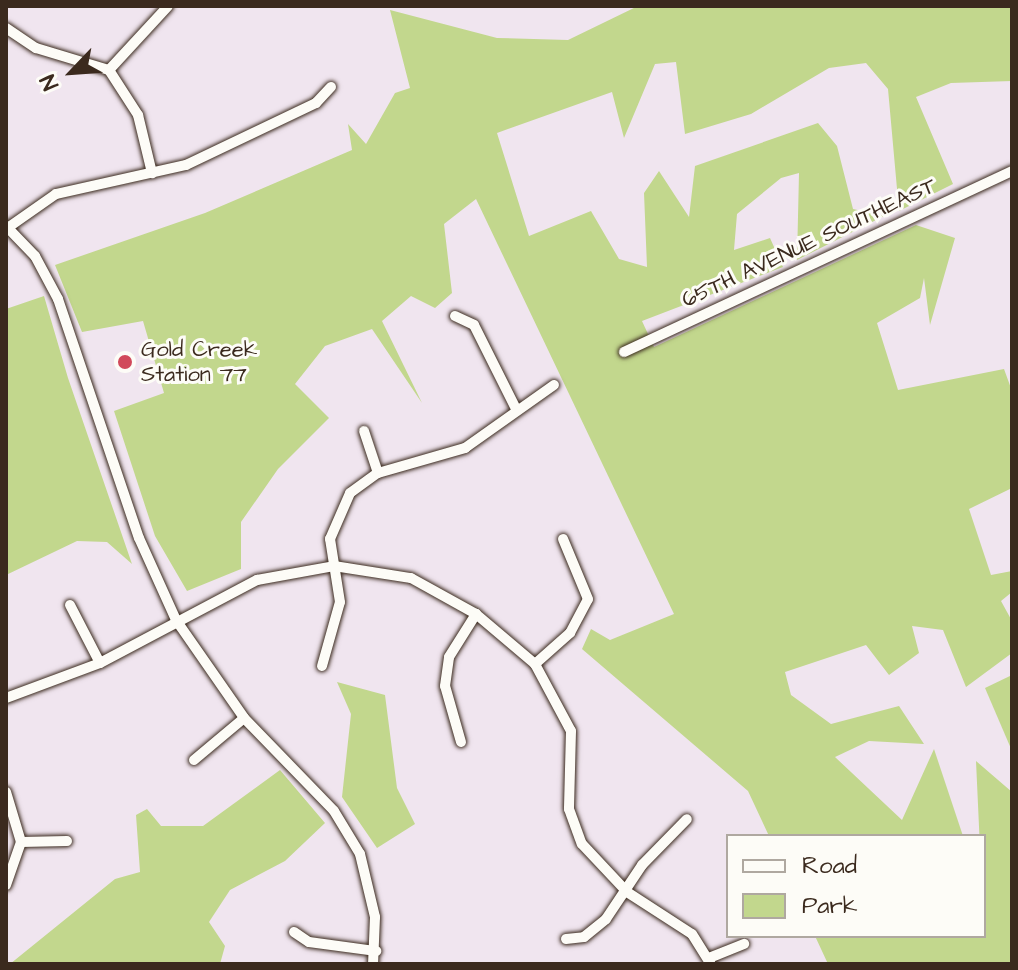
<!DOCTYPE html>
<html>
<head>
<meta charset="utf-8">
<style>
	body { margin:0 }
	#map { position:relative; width:1018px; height:970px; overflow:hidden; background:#f0e5ef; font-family:"Architects Daughter",sans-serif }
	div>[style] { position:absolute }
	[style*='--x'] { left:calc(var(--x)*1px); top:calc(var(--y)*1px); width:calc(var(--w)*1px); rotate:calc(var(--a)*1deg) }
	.green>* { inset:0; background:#c2d78d }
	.roads { filter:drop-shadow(0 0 2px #3b2a1e) drop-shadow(0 0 2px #3b2a1e) }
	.minor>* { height:10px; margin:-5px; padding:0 5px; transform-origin:5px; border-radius:5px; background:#fdfcf7 }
	.dots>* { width:22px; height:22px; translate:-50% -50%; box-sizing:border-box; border:4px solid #fdfcf7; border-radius:50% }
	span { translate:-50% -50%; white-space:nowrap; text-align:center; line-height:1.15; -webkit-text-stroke:6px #fdfcf7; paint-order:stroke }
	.street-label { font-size:22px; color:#3b2a1e }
	.poi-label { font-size:22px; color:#3b2a1e }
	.left { translate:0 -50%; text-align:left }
	.frame { position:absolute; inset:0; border:8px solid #3b2a1e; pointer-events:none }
	.legend { position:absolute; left:726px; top:834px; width:260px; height:104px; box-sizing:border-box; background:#fdfcf7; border:2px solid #afa8a0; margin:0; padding:10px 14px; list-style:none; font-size:24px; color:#3b2a1e }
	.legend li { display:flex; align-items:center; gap:16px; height:40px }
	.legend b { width:40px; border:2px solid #afa8a0 }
	.north { position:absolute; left:32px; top:32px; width:80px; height:80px; -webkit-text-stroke:6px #fdfcf7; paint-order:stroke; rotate:245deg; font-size:22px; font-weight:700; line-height:32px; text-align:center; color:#3b2a1e }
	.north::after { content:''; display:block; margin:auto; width:28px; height:36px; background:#3b2a1e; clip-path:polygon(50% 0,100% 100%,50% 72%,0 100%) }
</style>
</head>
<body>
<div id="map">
	<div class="green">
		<div style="clip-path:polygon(638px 6px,1012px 6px,1012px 81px,951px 83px,916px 97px,953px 184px,899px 211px,888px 89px,866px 63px,829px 68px,751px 114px,685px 134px,676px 62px,655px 64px,624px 138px,612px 92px,497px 133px,529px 236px,591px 211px,619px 259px,647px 267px,644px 193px,659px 171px,689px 217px,695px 166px,818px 123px,837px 146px,853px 209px,884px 216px,797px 260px,799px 173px,781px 178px,737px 214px,734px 250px,770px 238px,783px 267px,642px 321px,654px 347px,916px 225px,955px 238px,930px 325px,924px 278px,920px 298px,877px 323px,898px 390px,1004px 369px,1012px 391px,1012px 488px,969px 509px,991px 575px,1012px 571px,1012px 592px,1001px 601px,1012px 621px,1012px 653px,966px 687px,943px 630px,912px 626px,919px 653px,889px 675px,866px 645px,785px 672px,791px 695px,831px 724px,899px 706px,924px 744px,869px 741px,835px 757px,902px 820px,934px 749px,963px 836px,769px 836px,748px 791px,582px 649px,591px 629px,610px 640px,674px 614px,476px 199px,444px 224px,452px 293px,435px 308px,411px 296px,382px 321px,422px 403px,372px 329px,325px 346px,295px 384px,329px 418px,278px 469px,241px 522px,241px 569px,187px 591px,155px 536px,114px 411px,164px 393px,143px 321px,82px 332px,55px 265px,205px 213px,352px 150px,348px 124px,366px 144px,395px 93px,410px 88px,390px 10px,497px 38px,568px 40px)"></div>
		<div style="clip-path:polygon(44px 296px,68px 378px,132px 564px,107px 542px,77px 541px,6px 575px,6px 309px)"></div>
		<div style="clip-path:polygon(1012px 675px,1012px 751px,985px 688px)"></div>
		<div style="clip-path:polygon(337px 682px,385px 695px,397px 788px,415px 824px,377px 848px,342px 797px,351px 714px)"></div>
		<div style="clip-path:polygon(976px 761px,1012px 792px,1012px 964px,828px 964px,815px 936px,984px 936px)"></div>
		<div style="clip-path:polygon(280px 770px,325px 823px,285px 861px,230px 890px,209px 922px,225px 946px,220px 964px,10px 964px,115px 879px,140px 872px,136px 815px,147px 809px,161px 826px,203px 826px)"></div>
	</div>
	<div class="roads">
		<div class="minor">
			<div style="--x:6;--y:28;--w:36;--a:34"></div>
			<div style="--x:36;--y:48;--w:76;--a:16.8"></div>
			<div style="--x:109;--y:70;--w:54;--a:57.2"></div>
			<div style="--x:138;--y:115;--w:60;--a:76.4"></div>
			<div style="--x:109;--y:70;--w:87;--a:-47.3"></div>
			<div style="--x:6;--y:226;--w:42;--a:46"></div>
			<div style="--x:35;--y:256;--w:49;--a:61.9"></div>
			<div style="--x:58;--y:299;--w:252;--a:71.3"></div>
			<div style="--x:139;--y:538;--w:90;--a:65.7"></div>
			<div style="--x:176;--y:620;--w:119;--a:55.2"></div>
			<div style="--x:244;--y:718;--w:129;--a:45.9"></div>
			<div style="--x:334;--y:811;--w:50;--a:58.8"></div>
			<div style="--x:360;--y:854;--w:65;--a:76.6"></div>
			<div style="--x:375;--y:917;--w:47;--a:92.4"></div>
			<div style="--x:6;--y:229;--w:61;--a:-35"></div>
			<div style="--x:56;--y:194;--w:133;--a:-12.6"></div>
			<div style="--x:186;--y:165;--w:144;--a:-25.5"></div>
			<div style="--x:316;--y:103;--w:22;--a:-47"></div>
			<div style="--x:455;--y:316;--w:21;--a:25"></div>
			<div style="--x:474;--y:325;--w:92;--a:63.4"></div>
			<div style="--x:624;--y:352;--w:428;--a:-25"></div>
			<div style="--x:364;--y:431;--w:44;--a:71.6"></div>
			<div style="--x:70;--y:605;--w:65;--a:62.7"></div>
			<div style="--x:535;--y:664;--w:47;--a:-41.5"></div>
			<div style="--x:570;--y:633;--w:38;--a:-62"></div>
			<div style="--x:588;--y:599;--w:65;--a:-112.6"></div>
			<div style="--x:322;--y:666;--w:66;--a:-74.3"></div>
			<div style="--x:340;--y:602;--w:64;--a:-99"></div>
			<div style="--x:330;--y:539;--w:50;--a:-66.5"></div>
			<div style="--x:350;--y:493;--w:34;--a:-36"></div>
			<div style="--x:378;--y:473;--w:91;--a:-16"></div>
			<div style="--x:465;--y:448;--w:109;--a:-35.3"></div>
			<div style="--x:6;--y:698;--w:100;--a:-20.4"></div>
			<div style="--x:100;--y:663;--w:178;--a:-27.9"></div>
			<div style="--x:257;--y:580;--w:78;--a:-10.3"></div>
			<div style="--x:334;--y:566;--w:78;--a:8.9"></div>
			<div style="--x:411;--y:578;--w:74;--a:29"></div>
			<div style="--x:476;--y:614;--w:77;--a:40.3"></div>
			<div style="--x:535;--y:664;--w:76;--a:61.8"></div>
			<div style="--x:571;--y:731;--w:78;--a:91.5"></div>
			<div style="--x:569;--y:809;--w:37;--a:70"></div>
			<div style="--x:582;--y:844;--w:66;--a:46.8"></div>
			<div style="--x:627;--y:892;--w:77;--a:32.9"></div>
			<div style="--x:692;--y:934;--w:36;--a:58"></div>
			<div style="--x:461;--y:742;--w:58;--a:-105.9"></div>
			<div style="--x:445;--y:686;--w:29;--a:-82"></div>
			<div style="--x:449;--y:657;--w:51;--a:-57.9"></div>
			<div style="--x:194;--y:760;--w:65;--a:-40"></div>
			<div style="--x:6;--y:792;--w:52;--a:73.3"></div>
			<div style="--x:21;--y:842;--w:46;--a:-1.2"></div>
			<div style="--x:6;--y:885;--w:46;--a:-70.8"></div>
			<div style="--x:294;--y:932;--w:18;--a:34"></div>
			<div style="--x:309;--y:942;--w:68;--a:7.7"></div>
			<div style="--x:566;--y:939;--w:18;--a:-6"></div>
			<div style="--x:584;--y:937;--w:28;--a:-39"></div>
			<div style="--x:606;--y:919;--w:65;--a:-56.3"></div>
			<div style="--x:642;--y:865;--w:64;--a:-45.6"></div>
			<div style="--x:709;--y:958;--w:38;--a:-22"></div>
		</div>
	</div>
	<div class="dots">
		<div style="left:125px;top:362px;background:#d1495b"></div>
	</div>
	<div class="street-label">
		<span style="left:809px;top:243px;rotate:-25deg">65TH AVENUE SOUTHEAST</span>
	</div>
	<div class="poi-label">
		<span class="left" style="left:141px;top:362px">Gold Creek<br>Station 77</span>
	</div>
	<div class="frame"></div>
	<ul class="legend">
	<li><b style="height:10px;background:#fdfcf7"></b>Road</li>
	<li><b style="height:22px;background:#c2d78d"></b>Park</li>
	</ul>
	<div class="north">N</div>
</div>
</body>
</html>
